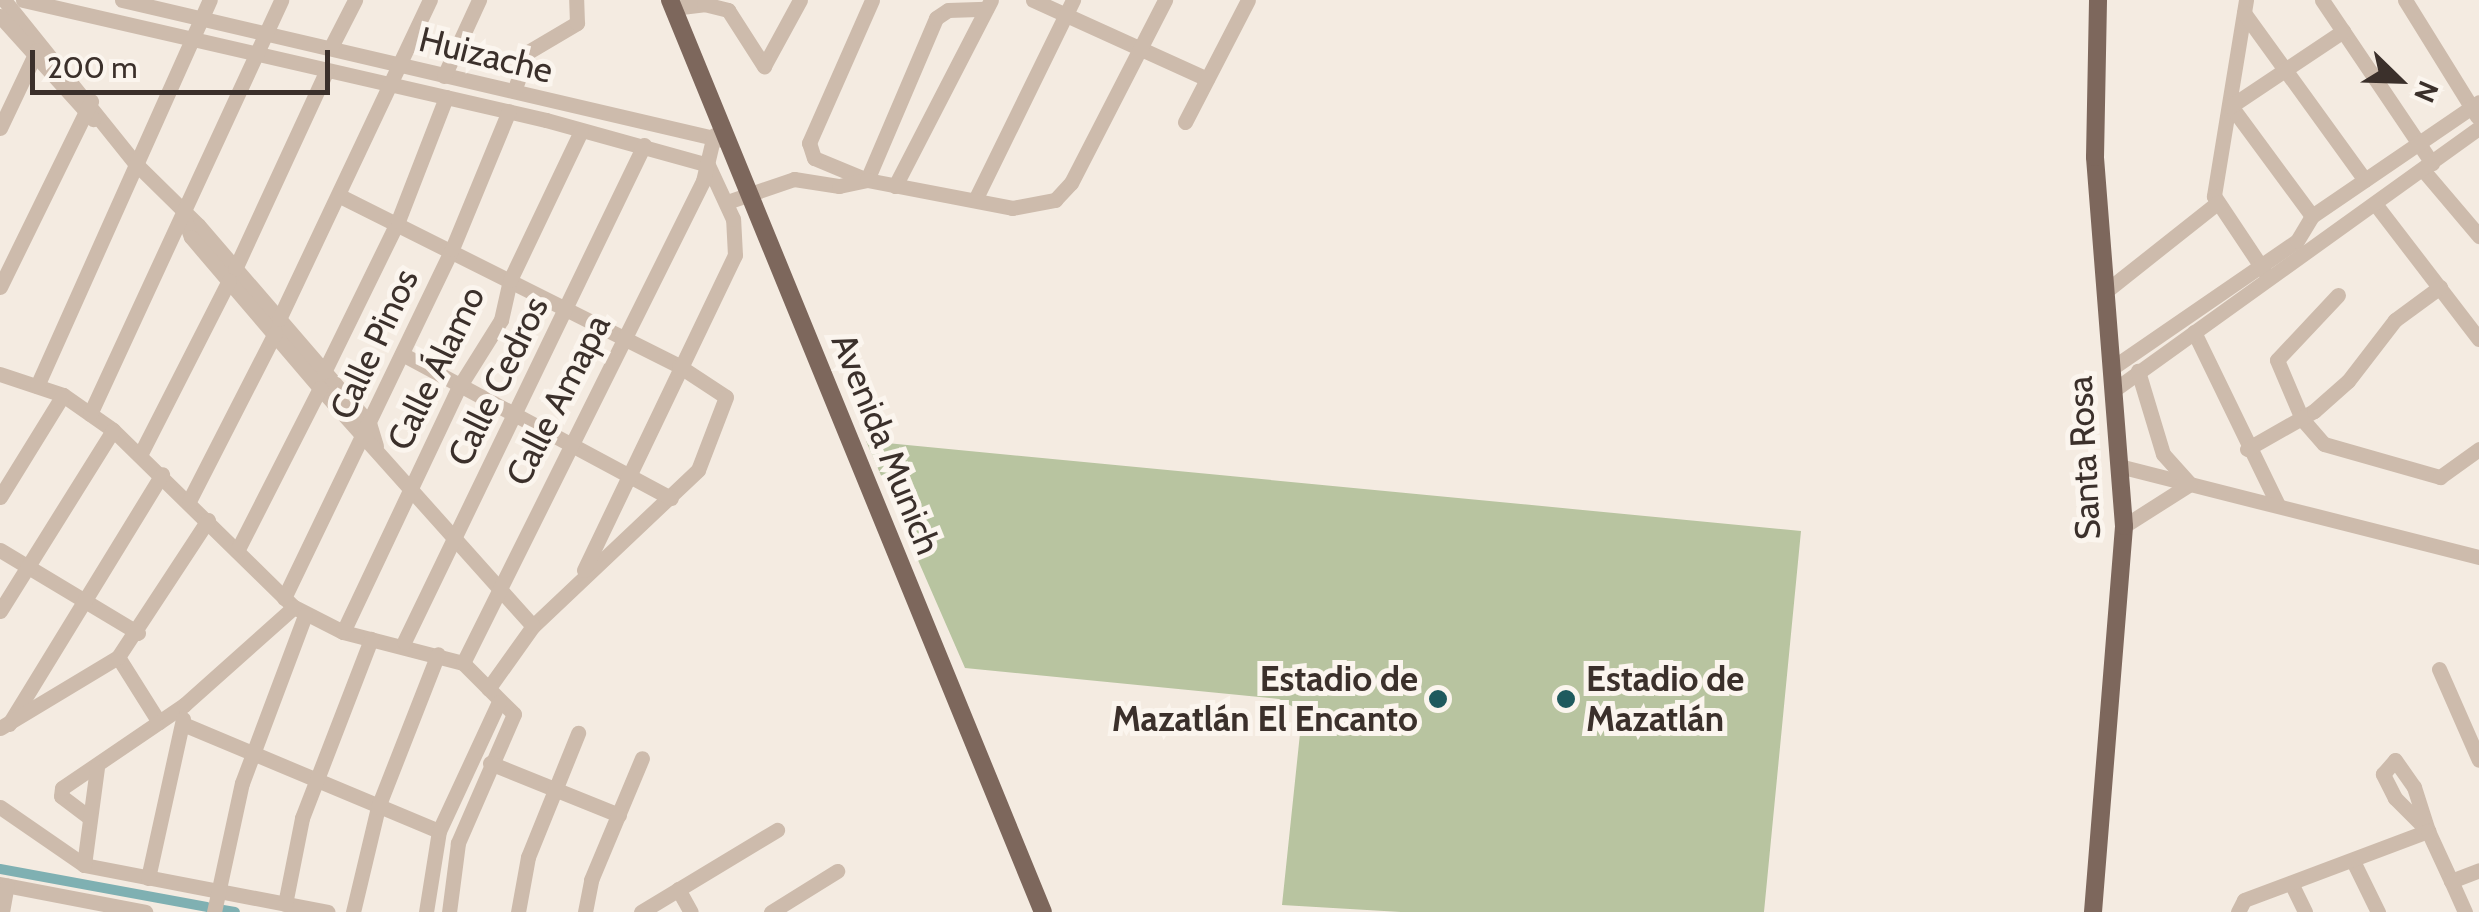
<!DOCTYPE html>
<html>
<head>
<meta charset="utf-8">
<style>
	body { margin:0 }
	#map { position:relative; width:2479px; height:912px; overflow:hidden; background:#f4ebe1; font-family:Cabin,sans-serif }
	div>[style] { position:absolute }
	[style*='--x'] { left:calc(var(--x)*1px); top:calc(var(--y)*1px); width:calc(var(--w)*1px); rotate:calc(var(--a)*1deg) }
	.green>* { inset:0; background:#b8c4a0 }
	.canal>* { height:10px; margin:-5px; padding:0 5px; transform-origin:5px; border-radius:5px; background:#7fb0b2 }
	.minor>* { height:15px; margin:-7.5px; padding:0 7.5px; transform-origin:7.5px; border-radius:7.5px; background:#cdbbac }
	.major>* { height:18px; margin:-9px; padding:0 9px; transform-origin:9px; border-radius:9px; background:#7d675c }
	.dots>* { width:28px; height:28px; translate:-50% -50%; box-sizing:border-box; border:5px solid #fbf5ee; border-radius:50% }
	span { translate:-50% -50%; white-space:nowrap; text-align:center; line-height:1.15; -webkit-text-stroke:10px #fbf5ee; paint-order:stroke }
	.street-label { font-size:35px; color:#3b302b }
	.poi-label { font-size:35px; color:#3b302b; font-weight:700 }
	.right { translate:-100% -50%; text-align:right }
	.left { translate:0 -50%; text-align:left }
	.north { position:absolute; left:2349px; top:30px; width:100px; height:100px; -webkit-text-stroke:8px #fbf5ee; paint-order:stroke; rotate:113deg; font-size:28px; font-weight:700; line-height:40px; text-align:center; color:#3b302b }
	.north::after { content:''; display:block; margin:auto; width:35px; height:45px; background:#3b302b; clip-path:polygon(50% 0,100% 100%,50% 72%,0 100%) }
	.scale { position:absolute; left:30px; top:50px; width:300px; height:45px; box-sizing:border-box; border:5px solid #3b302b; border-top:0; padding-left:12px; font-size:30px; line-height:35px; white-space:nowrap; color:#3b302b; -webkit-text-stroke:8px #fbf5ee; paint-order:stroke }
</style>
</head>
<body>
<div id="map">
	<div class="green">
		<div style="clip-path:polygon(866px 441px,1801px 531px,1764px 912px,1401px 912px,1282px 905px,1301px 724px,1295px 708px,1279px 699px,965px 668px)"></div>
	</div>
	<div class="canal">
		<div style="--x:0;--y:869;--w:210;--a:10.4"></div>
		<div style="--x:223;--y:910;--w:12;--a:9"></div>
	</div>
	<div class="minor">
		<div style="--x:4;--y:0;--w:211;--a:51.2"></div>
		<div style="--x:136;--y:164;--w:87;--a:44.5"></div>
		<div style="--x:198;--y:225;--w:262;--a:49.2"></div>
		<div style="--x:369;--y:423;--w:24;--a:73"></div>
		<div style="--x:23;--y:0;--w:537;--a:12.92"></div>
		<div style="--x:546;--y:120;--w:168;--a:15.5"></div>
		<div style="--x:122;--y:0;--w:621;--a:13.12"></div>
		<div style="--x:1033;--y:0;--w:191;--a:24.4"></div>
		<div style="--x:2246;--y:0;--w:199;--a:99.3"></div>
		<div style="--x:2214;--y:196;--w:90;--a:56.3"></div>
		<div style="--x:2322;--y:0;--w:197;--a:56"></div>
		<div style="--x:2405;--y:0;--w:137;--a:58.2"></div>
		<div style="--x:673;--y:8;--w:31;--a:-7"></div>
		<div style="--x:704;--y:4;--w:25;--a:14"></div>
		<div style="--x:728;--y:10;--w:67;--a:57.3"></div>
		<div style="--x:764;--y:66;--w:75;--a:-61.4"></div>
		<div style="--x:2244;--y:13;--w:206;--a:54.1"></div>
		<div style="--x:0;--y:16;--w:139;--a:47.9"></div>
		<div style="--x:331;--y:47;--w:53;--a:-62.9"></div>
		<div style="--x:444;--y:76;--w:84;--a:-65.3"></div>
		<div style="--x:514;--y:91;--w:41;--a:-70.3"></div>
		<div style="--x:528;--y:52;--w:57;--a:-30.6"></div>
		<div style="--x:577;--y:23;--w:23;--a:-92"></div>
		<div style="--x:1185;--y:122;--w:137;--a:-62.7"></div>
		<div style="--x:0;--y:128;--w:86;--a:-64.6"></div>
		<div style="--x:2423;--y:170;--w:87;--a:49.7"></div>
		<div style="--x:867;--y:180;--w:57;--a:-157.5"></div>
		<div style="--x:814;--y:158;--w:16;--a:-108"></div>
		<div style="--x:809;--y:143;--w:156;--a:-66.2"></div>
		<div style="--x:867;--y:180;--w:176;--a:-66.9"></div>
		<div style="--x:936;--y:18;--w:14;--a:-34"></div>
		<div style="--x:948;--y:10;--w:38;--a:-2"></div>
		<div style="--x:895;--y:186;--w:209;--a:-62.7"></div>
		<div style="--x:340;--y:196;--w:379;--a:26.6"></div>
		<div style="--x:679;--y:366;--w:56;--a:33.4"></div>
		<div style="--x:726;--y:397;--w:78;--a:111"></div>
		<div style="--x:698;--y:470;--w:227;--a:136.6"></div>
		<div style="--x:533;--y:626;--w:77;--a:125.5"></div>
		<div style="--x:975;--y:200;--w:223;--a:-63.9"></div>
		<div style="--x:727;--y:202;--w:71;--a:-18.9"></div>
		<div style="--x:794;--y:179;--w:46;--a:8.8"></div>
		<div style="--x:839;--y:186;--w:29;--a:-12"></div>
		<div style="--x:867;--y:180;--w:148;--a:10.9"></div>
		<div style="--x:1012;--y:208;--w:44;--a:-10.5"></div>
		<div style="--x:1055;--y:200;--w:23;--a:-47"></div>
		<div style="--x:1071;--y:183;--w:206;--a:-62.8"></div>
		<div style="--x:2376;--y:205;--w:169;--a:52.5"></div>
		<div style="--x:2312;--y:216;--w:137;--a:-126.4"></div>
		<div style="--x:2231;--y:106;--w:135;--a:-33.8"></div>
		<div style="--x:184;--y:217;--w:21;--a:71"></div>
		<div style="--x:191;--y:237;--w:199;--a:49.5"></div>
		<div style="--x:320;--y:388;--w:319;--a:48.2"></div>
		<div style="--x:235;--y:269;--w:219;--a:-65.2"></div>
		<div style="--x:0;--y:287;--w:207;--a:-63.9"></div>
		<div style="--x:2106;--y:291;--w:142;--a:-38.4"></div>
		<div style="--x:2338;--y:295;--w:89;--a:133.2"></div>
		<div style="--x:2277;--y:360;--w:64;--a:67"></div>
		<div style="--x:2302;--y:419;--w:33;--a:49"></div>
		<div style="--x:2324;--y:444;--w:121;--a:15.9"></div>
		<div style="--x:2440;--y:477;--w:48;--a:-35.7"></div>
		<div style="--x:279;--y:319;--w:353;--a:-64.7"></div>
		<div style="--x:2194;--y:332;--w:192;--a:64.1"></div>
		<div style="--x:402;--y:354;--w:305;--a:28.2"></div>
		<div style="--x:2112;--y:368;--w:224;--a:-34.5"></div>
		<div style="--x:2297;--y:241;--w:29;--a:-59"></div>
		<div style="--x:2312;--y:216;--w:202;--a:-34.3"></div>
		<div style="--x:324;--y:372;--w:168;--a:-63.9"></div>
		<div style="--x:398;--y:221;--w:133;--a:-68.8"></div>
		<div style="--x:0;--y:374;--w:66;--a:18.4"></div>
		<div style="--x:63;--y:395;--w:61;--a:35"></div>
		<div style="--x:113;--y:430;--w:253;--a:44.4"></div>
		<div style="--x:294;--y:607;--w:55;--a:27"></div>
		<div style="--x:343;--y:632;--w:124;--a:14.5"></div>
		<div style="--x:463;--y:663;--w:72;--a:45"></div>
		<div style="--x:514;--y:714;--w:141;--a:113.5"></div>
		<div style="--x:458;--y:843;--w:70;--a:97.4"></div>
		<div style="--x:37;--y:386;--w:423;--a:-65.9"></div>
		<div style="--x:2114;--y:390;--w:449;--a:-35.7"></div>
		<div style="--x:90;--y:414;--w:456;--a:-65.2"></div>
		<div style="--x:2247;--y:449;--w:77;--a:-29.6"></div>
		<div style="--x:2314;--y:411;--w:45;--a:-41.4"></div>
		<div style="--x:2348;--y:381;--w:77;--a:-52.4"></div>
		<div style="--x:2395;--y:320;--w:56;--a:-36.3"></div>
		<div style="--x:140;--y:455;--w:196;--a:-63"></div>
		<div style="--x:2123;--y:467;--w:367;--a:14.2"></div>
		<div style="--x:0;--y:497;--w:120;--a:-58.3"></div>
		<div style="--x:189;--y:501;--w:189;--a:-62.9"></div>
		<div style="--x:2124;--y:526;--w:78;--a:-32.5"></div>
		<div style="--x:2190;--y:484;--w:40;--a:-132"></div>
		<div style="--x:2163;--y:454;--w:87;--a:-106.8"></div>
		<div style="--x:0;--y:550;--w:161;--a:31"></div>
		<div style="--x:237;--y:551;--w:183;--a:-63"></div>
		<div style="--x:584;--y:570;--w:349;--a:-64.4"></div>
		<div style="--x:735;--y:255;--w:36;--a:-93"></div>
		<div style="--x:733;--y:219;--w:60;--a:-114.8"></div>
		<div style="--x:284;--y:598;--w:387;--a:-64.3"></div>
		<div style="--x:452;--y:249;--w:149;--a:-67.6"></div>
		<div style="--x:0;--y:611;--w:213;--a:-58"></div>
		<div style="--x:343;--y:632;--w:271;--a:-64.7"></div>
		<div style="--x:459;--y:387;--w:79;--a:-57.9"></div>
		<div style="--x:501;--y:320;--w:41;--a:-77.3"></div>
		<div style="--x:510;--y:280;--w:165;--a:-64.5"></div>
		<div style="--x:404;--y:642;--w:552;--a:-64.22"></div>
		<div style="--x:118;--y:657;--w:77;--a:57.8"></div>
		<div style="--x:463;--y:663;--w:538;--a:-63.53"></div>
		<div style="--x:703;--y:181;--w:47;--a:-76.6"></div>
		<div style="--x:2439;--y:669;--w:99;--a:66.3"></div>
		<div style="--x:9;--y:724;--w:293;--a:-58.5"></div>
		<div style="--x:183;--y:724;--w:277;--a:22.7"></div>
		<div style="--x:0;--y:728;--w:138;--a:-31"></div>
		<div style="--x:118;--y:657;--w:164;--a:-56.7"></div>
		<div style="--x:2395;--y:760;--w:33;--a:55"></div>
		<div style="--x:2414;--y:787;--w:46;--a:72.3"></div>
		<div style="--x:2428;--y:831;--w:47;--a:-135"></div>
		<div style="--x:2395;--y:798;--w:27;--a:-117"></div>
		<div style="--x:2383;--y:774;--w:18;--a:-49"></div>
		<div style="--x:490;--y:763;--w:139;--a:22"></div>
		<div style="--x:0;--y:807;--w:102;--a:34.6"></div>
		<div style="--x:84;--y:865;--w:248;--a:10.9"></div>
		<div style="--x:90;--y:818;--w:36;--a:-143"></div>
		<div style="--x:61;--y:796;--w:8;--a:-83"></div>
		<div style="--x:62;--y:788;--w:148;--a:-34.2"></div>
		<div style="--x:184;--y:705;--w:147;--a:-41.7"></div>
		<div style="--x:2353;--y:861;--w:57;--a:63.9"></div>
		<div style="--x:84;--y:865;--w:99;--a:-82.4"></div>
		<div style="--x:148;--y:878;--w:163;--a:-77.6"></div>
		<div style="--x:2291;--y:883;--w:32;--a:64"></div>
		<div style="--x:0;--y:884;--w:148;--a:10.9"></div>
		<div style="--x:678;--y:889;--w:26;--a:61"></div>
		<div style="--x:285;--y:904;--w:88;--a:-78.8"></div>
		<div style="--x:302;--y:818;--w:192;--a:-68.9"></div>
		<div style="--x:2;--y:912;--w:27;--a:-80"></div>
		<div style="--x:214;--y:912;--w:132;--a:-77.8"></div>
		<div style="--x:242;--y:783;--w:179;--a:-69.4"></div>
		<div style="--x:353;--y:912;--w:108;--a:-76.6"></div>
		<div style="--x:378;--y:807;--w:164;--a:-68.6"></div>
		<div style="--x:426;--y:912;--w:82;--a:-80.9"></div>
		<div style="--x:439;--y:831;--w:142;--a:-65.1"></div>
		<div style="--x:518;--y:912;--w:56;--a:-79.7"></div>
		<div style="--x:528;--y:857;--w:134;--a:-68"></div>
		<div style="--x:585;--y:912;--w:33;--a:-79"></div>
		<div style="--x:591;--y:880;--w:132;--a:-67.3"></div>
		<div style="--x:641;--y:912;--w:159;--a:-31.1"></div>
		<div style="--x:771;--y:912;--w:78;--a:-31.8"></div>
		<div style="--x:2238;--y:912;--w:13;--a:-63"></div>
		<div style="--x:2244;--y:900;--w:197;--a:-20.6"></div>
		<div style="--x:2428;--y:831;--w:55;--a:65.3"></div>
		<div style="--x:2465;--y:912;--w:34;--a:-114"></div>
		<div style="--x:2451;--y:881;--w:30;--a:-21"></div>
	</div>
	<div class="major">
		<div style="--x:670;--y:0;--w:985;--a:67.76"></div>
		<div style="--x:2093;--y:912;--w:387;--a:-85.4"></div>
		<div style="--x:2124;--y:526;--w:370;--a:-94.5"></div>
		<div style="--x:2095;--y:157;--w:157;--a:-88.9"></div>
	</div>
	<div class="dots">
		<div style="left:1438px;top:699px;background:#1f5a5e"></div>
		<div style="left:1566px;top:699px;background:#1f5a5e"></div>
	</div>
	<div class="street-label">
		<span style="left:486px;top:55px;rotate:14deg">Huizache</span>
		<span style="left:374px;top:344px;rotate:-65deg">Calle Pinos</span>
		<span style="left:436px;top:368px;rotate:-64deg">Calle Álamo</span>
		<span style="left:498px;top:381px;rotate:-64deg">Calle Cedros</span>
		<span style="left:558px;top:400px;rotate:-63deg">Calle Amapa</span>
		<span style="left:886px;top:444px;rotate:68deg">Avenida Munich</span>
		<span style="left:2084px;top:458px;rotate:-93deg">Santa Rosa</span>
	</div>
	<div class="poi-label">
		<span class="right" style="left:1418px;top:699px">Estadio de<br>Mazatlán El Encanto</span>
		<span class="left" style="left:1586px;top:699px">Estadio de<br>Mazatlán</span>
	</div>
	<div class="north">N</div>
	<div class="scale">200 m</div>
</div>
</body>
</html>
